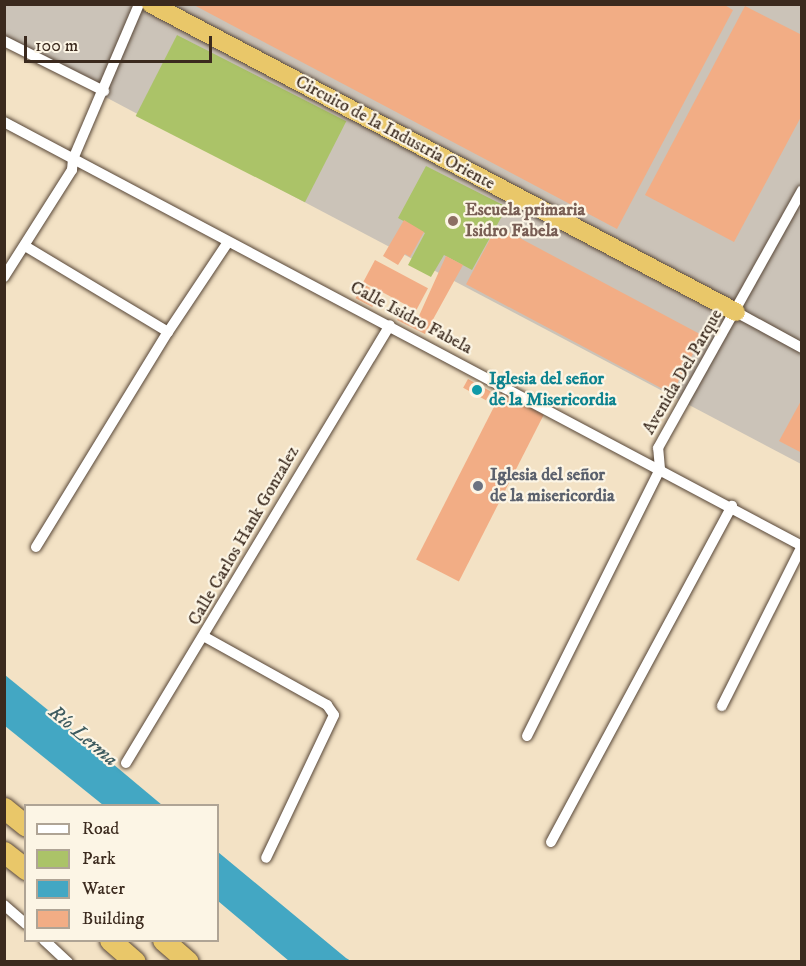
<!DOCTYPE html>
<html>
<head>
<meta charset="utf-8">
<style>
	body { margin:0 }
	#map { position:relative; width:806px; height:966px; overflow:hidden; background:#f3e2c5; font-family:"IM FELL DW Pica",serif }
	div>[style] { position:absolute }
	[style*='--x'] { left:calc(var(--x)*1px); top:calc(var(--y)*1px); width:calc(var(--w)*1px); rotate:calc(var(--a)*1deg) }
	.industrial>* { inset:0; background:#cbc3b8 }
	.green>* { inset:0; background:#abc368; transform-origin:0 0 }
	.water>* { inset:0; background:#43a7c3 }
	.building>* { inset:0; background:#f2ad85; transform-origin:0 0 }
	.roads { filter:drop-shadow(0 0 2px #574637) drop-shadow(0 0 2px #574637) }
	.minor>* { height:10px; margin:-5px; padding:0 5px; transform-origin:5px; border-radius:5px; background:#fff }
	.trunk>* { height:18px; margin:-9px; padding:0 9px; transform-origin:9px; border-radius:9px; background:#e9c769 }
	.motorway>* { height:21px; margin:-10.5px; padding:0 10.5px; transform-origin:10.5px; border-radius:10.5px; background:#e9c769 }
	.dots>* { width:16px; height:16px; translate:-50% -50%; box-sizing:border-box; border:3px solid #fcf5e5; border-radius:50% }
	span { translate:-50% -50%; white-space:nowrap; text-align:center; line-height:1.15; -webkit-text-stroke:4.5px #fcf5e5; paint-order:stroke }
	.street-label { font-size:18px; color:#3b2a1e }
	.education-label { font-size:18px; color:#785e54; font-weight:700 }
	.left { translate:0 -50%; text-align:left }
	.culture-label { font-size:18px; color:#0d838f; font-weight:700 }
	.worship-label { font-size:18px; color:#5b616d; font-weight:700 }
	.water-label { font-size:20px; color:#3e5c60; font-style:italic }
	.frame { position:absolute; inset:0; border:6px solid #3b2a1e; pointer-events:none }
	.legend { position:absolute; left:24px; top:804px; width:195px; height:138px; box-sizing:border-box; background:#fcf5e5; border:2px solid #afa495; margin:0; padding:8px 10px; list-style:none; font-size:18px; color:#3b2a1e }
	.legend li { display:flex; align-items:center; gap:12px; height:30px }
	.legend b { width:30px; border:2px solid #afa495 }
	.scale { position:absolute; left:24px; top:36px; width:188px; height:27px; box-sizing:border-box; border:3px solid #3b2a1e; border-top:0; padding-left:8px; font-size:18px; line-height:21px; white-space:nowrap; color:#3b2a1e; -webkit-text-stroke:4px #fcf5e5; paint-order:stroke }
</style>
</head>
<body>
<div id="map">
	<div class="industrial">
		<div style="clip-path:polygon(4px 5px,801px 5px,801px 464px,5px 44px)"></div>
	</div>
	<div class="green">
		<div style="left:177px;top:35px;width:190px;height:91px;rotate:27deg"></div>
		<div style="clip-path:polygon(426px 166px,507px 207px,472px 270px,444px 255px,431px 277px,408px 265px,425px 233px,398px 218px)"></div>
	</div>
	<div class="water">
		<div style="clip-path:polygon(5px 675px,70px 728px,162px 805px,103px 805px,5px 726px)"></div>
		<div style="clip-path:polygon(218px 852px,346px 958px,351px 961px,289px 961px,218px 901px)"></div>
	</div>
	<div class="building">
		<div style="clip-path:polygon(192px 4px,723px 4px,733px 10px,617px 229px)"></div>
		<div style="clip-path:polygon(745px 6px,802px 35px,802px 115px,734px 242px,645px 195px)"></div>
		<div style="clip-path:polygon(404px 220px,424px 232px,410px 257px,405px 254px,398px 265px,383px 256px)"></div>
		<div style="left:497px;top:226px;width:233px;height:66px;rotate:28deg"></div>
		<div style="clip-path:polygon(446px 256px,463px 265px,425px 334px,397px 320px,402px 311px,418px 318px)"></div>
		<div style="left:375px;top:260px;width:60px;height:25px;rotate:28deg"></div>
		<div style="left:363px;top:284px;width:19px;height:16px;rotate:28deg"></div>
		<div style="left:468px;top:379px;width:26px;height:10px;rotate:29deg"></div>
		<div style="left:501px;top:393px;width:48px;height:187px;rotate:27deg"></div>
		<div style="clip-path:polygon(802px 399px,802px 453px,779px 441px)"></div>
	</div>
	<div class="roads">
		<div class="minor">
			<div style="--x:4;--y:41;--w:112;--a:26.6"></div>
			<div style="--x:4;--y:122;--w:904;--a:27.98"></div>
			<div style="--x:802;--y:546;--w:179;--a:116.6"></div>
			<div style="--x:25;--y:246;--w:167;--a:31"></div>
			<div style="--x:4;--y:277;--w:127;--a:-57.6"></div>
			<div style="--x:72;--y:170;--w:11;--a:-85"></div>
			<div style="--x:73;--y:159;--w:168;--a:-66.9"></div>
			<div style="--x:736;--y:312;--w:75;--a:28.6"></div>
			<div style="--x:36;--y:547;--w:252;--a:-58.5"></div>
			<div style="--x:168;--y:332;--w:108;--a:-56.3"></div>
			<div style="--x:205;--y:637;--w:140;--a:29.1"></div>
			<div style="--x:327;--y:705;--w:12;--a:55"></div>
			<div style="--x:334;--y:715;--w:158;--a:115.4"></div>
			<div style="--x:527;--y:736;--w:298;--a:-63.5"></div>
			<div style="--x:660;--y:469;--w:21;--a:-95"></div>
			<div style="--x:658;--y:448;--w:295;--a:-60.8"></div>
			<div style="--x:126;--y:763;--w:511;--a:-58.92"></div>
			<div style="--x:551;--y:842;--w:382;--a:-61.7"></div>
			<div style="--x:4;--y:905;--w:29;--a:41"></div>
			<div style="--x:44;--y:940;--w:33;--a:43"></div>
		</div>
		<div class="trunk">
			<div style="--x:151;--y:4;--w:661;--a:27.77"></div>
		</div>
		<div class="motorway">
			<div style="--x:4;--y:808;--w:28;--a:39"></div>
			<div style="--x:4;--y:852;--w:28;--a:38"></div>
			<div style="--x:110;--y:940;--w:33;--a:41"></div>
			<div style="--x:163;--y:940;--w:33;--a:41"></div>
		</div>
	</div>
	<div class="dots">
		<div style="left:453px;top:221px;background:#8d6e63"></div>
		<div style="left:477px;top:390px;background:#0f9aa8"></div>
		<div style="left:478px;top:486px;background:#6b7280"></div>
	</div>
	<div class="street-label">
		<span style="left:395px;top:133px;rotate:28deg">Circuito de la Industria Oriente</span>
		<span style="left:411px;top:318px;rotate:28deg">Calle Isidro Fabela</span>
		<span style="left:683px;top:372px;rotate:-60deg">Avenida Del Parque</span>
		<span style="left:244px;top:536px;rotate:-60deg">Calle Carlos Hank Gonzalez</span>
	</div>
	<div class="education-label">
		<span class="left" style="left:465px;top:221px">Escuela primaria<br>Isidro Fabela</span>
	</div>
	<div class="culture-label">
		<span class="left" style="left:489px;top:390px">Iglesia del señor<br>de la Misericordia</span>
	</div>
	<div class="worship-label">
		<span class="left" style="left:490px;top:486px">Iglesia del señor<br>de la misericordia</span>
	</div>
	<div class="water-label">
		<span style="left:83px;top:736px;rotate:40deg">Río Lerma</span>
	</div>
	<div class="frame"></div>
	<ul class="legend">
	<li><b style="height:8px;background:#fff"></b>Road</li>
	<li><b style="height:16px;background:#abc368"></b>Park</li>
	<li><b style="height:16px;background:#43a7c3"></b>Water</li>
	<li><b style="height:16px;background:#f2ad85"></b>Building</li>
	</ul>
	<div class="scale">100 m</div>
</div>
</body>
</html>
